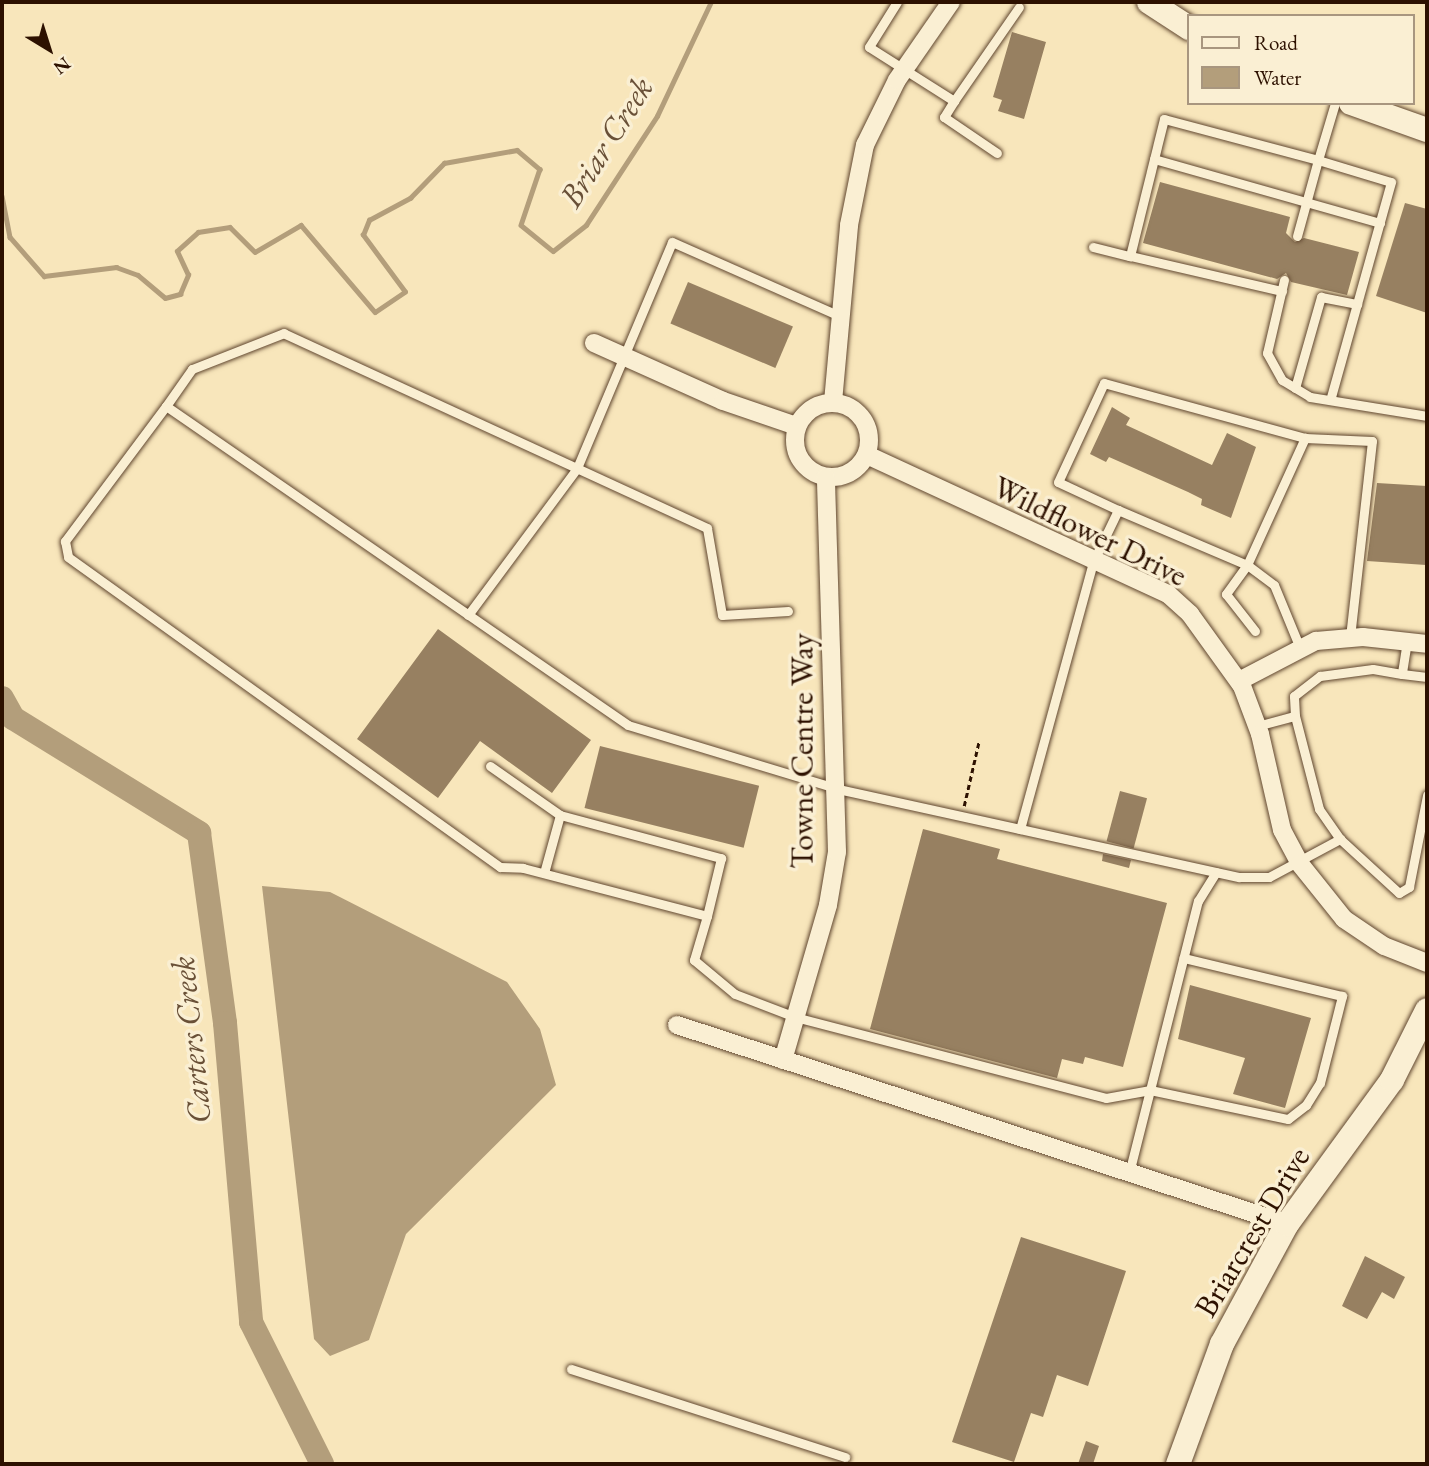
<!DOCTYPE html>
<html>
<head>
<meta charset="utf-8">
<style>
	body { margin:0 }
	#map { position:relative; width:1429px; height:1466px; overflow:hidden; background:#f8e6bb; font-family:"EB Garamond",serif }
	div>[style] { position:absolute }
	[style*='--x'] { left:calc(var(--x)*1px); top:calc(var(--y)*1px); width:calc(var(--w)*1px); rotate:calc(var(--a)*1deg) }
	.water>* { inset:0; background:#b39e7b }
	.stream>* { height:4.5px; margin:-2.25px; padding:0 2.25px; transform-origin:2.25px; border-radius:2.25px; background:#b39e7b }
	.river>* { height:24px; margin:-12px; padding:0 12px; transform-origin:12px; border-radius:12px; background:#b39e7b }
	.building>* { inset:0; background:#978061; transform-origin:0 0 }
	.path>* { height:2.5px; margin-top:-1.25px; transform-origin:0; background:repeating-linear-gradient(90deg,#2d1100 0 5px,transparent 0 8.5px) }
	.roads { filter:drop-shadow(0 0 2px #60462f) drop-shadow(0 0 2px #60462f) }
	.service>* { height:9px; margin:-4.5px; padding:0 4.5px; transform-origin:4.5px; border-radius:4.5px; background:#faefd3 }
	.minor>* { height:18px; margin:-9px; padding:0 9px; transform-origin:9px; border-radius:9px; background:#faefd3 }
	.minor>.ring { margin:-9px; padding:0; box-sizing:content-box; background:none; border:18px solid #faefd3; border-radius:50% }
	.secondary>* { height:24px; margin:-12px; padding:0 12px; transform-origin:12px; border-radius:12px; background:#faefd3 }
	span { translate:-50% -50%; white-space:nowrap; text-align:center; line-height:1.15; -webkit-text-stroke:7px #faefd3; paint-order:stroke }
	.street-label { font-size:32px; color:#2d1100 }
	.water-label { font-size:33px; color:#695037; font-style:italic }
	.frame { position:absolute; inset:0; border:4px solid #2d1100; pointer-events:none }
	.legend { position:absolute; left:1187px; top:14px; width:228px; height:91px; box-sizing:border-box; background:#faefd3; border:2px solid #a8967f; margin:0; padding:9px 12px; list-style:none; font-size:21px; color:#2d1100 }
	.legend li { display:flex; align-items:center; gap:14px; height:35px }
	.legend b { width:35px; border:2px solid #a8967f }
	.north { position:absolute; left:14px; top:14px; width:70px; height:70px; -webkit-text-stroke:5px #faefd3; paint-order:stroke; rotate:142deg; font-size:19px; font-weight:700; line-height:28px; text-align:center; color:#2d1100 }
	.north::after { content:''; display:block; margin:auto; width:24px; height:32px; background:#2d1100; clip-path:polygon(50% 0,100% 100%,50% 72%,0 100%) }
</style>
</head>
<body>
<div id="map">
	<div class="water">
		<div style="clip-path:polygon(262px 886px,330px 892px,507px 982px,540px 1029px,556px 1085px,406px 1234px,369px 1340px,330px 1356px,314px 1339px)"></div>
	</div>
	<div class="stream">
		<div style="--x:2;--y:196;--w:42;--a:79"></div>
		<div style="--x:10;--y:237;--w:52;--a:48.9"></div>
		<div style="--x:44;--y:276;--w:73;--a:-7.1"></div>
		<div style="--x:116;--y:267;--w:23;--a:20"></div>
		<div style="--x:138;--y:275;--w:35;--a:40"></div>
		<div style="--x:165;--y:298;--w:16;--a:-15"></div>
		<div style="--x:180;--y:294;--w:21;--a:-67"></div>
		<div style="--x:188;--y:275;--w:26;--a:-115"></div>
		<div style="--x:177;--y:251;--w:28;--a:-42"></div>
		<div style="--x:198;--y:232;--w:32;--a:-9"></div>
		<div style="--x:230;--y:227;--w:35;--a:45"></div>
		<div style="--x:255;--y:252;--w:53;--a:-30.4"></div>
		<div style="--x:301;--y:225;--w:114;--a:49.6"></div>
		<div style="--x:375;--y:312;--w:36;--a:-34"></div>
		<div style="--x:405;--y:292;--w:71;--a:-126.4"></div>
		<div style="--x:363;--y:235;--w:16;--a:-68"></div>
		<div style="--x:369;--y:220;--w:47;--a:-28.2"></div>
		<div style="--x:410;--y:198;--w:49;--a:-45.8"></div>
		<div style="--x:444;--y:163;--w:74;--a:-10.1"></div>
		<div style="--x:517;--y:150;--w:30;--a:40"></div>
		<div style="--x:540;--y:169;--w:59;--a:108.7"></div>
		<div style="--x:521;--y:225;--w:41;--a:39.1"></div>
		<div style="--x:553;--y:251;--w:42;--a:-38.2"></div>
		<div style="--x:586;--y:225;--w:130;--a:-56.9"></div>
		<div style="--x:657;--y:116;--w:126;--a:-64.7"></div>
	</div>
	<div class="river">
		<div style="--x:2;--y:698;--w:23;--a:61"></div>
		<div style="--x:13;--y:718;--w:219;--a:31.7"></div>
		<div style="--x:199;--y:833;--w:192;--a:82.2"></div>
		<div style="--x:225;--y:1023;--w:300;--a:85"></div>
		<div style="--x:251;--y:1322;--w:159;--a:63.4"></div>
	</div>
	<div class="building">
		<div style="clip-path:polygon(1012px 32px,1046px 42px,1024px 119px,998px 111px,1002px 100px,993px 97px)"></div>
		<div style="clip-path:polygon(1160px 182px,1290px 217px,1286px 233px,1295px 242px,1304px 238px,1359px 252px,1347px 295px,1291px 282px,1286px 273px,1277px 279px,1143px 243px)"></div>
		<div style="clip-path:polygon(1405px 203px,1427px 209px,1427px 313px,1376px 296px)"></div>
		<div style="left:688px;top:282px;width:114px;height:45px;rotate:23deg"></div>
		<div style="clip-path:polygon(1112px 407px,1130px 418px,1126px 425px,1212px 465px,1227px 433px,1256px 447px,1231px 518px,1201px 505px,1202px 499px,1188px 492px,1109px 457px,1106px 462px,1090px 454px)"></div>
		<div style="clip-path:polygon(1377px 483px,1427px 486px,1426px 565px,1367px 561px)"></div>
		<div style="clip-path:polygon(438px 629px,591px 740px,552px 793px,480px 741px,438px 798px,357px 739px)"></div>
		<div style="left:600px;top:746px;width:164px;height:64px;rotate:14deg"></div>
		<div style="left:1120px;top:791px;width:28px;height:52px;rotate:15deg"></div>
		<div style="clip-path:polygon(923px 829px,1000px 849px,997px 859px,1167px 903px,1123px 1067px,1085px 1057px,1083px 1064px,1062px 1059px,1057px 1078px,870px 1029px)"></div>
		<div style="clip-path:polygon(1103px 854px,1131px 860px,1129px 868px,1102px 861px)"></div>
		<div style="clip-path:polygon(1190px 985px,1311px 1018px,1285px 1108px,1233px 1094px,1245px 1058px,1178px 1039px)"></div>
		<div style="clip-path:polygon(1021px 1237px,1126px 1271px,1088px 1386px,1057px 1375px,1043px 1417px,1031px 1413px,1014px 1462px,952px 1442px)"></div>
		<div style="clip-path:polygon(1365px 1256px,1405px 1277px,1394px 1299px,1382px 1292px,1367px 1319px,1342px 1306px)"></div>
		<div style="clip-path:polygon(1086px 1441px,1099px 1446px,1093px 1464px,1078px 1464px)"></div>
	</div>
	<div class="path">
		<div style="--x:964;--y:806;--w:67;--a:-77"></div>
	</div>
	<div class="roads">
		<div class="service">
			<div style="--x:897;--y:2;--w:53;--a:121.9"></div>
			<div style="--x:869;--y:47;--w:101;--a:32.4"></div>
			<div style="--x:954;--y:101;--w:19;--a:122"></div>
			<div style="--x:944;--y:117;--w:64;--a:34.2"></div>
			<div style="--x:954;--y:101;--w:114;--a:-55.3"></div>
			<div style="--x:1154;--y:159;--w:235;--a:15.8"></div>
			<div style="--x:1297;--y:236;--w:79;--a:-74.6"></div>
			<div style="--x:1318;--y:160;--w:76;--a:16.8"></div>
			<div style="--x:1391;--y:182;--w:226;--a:105.6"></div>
			<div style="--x:1093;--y:247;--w:38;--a:14"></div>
			<div style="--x:1284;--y:280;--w:75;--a:103.1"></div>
			<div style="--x:1267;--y:353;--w:31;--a:61"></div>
			<div style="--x:1282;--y:380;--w:33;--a:31"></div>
			<div style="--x:1310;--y:397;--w:119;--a:9.2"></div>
			<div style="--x:1282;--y:291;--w:156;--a:-167"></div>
			<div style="--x:1130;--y:256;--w:141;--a:-76.1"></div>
			<div style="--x:1164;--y:119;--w:159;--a:14.9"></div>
			<div style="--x:1318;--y:160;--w:59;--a:-73.4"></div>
			<div style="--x:1295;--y:388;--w:95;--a:-74.1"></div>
			<div style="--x:1321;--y:297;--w:37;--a:11"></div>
			<div style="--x:166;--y:406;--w:169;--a:126.8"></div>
			<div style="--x:65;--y:541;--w:16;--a:79"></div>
			<div style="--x:68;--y:557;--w:532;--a:35.66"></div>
			<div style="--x:500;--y:867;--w:23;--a:2"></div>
			<div style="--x:523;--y:868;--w:190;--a:14.6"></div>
			<div style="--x:707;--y:916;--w:46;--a:106.5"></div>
			<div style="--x:694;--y:960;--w:53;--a:39.7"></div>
			<div style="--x:735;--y:994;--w:64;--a:21"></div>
			<div style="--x:795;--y:1017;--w:321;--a:14.6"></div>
			<div style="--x:1106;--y:1098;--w:45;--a:-10.3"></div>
			<div style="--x:1150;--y:1090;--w:141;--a:11.9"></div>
			<div style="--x:1288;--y:1119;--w:23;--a:-38"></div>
			<div style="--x:1306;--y:1105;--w:26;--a:-58"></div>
			<div style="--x:1320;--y:1083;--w:90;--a:-75.8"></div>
			<div style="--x:1342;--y:996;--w:163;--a:-166.5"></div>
			<div style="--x:1118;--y:510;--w:66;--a:-155"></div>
			<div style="--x:1058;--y:482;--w:109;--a:-65.1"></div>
			<div style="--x:1104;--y:383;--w:208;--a:15.3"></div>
			<div style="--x:788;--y:611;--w:66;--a:176.5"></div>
			<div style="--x:722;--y:615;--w:88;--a:-99.8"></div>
			<div style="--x:707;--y:528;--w:466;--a:-155.3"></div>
			<div style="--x:284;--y:333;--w:99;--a:158.6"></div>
			<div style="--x:192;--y:369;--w:45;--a:125.1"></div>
			<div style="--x:166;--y:406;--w:561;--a:34.62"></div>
			<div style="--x:628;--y:725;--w:220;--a:16.9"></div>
			<div style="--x:838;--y:789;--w:411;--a:12.4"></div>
			<div style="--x:1239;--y:877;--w:30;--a:0"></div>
			<div style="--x:1269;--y:877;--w:81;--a:-28.2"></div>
			<div style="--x:1340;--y:839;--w:80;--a:42.5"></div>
			<div style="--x:1399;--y:893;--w:12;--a:-31"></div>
			<div style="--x:1409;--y:887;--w:94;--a:-78.9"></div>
			<div style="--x:468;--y:615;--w:183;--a:-53.4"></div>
			<div style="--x:577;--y:468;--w:245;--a:-67.2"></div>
			<div style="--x:672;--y:242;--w:184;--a:23.8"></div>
			<div style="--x:1407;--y:641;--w:33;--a:99"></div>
			<div style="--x:1402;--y:674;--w:25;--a:7"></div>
			<div style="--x:1300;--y:648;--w:68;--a:-112.4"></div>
			<div style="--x:1274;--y:585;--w:34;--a:-143"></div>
			<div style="--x:1247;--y:565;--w:140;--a:-65.5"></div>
			<div style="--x:1305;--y:438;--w:67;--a:2.6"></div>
			<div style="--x:1372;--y:441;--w:198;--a:96.4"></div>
			<div style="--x:1295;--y:716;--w:96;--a:75.5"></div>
			<div style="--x:1319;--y:809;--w:37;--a:55"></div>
			<div style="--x:1257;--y:726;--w:39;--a:-15"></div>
			<div style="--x:1295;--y:716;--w:20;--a:-93"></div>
			<div style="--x:1294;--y:696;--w:33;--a:-38"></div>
			<div style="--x:1320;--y:676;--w:53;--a:-7.5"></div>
			<div style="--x:1373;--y:669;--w:29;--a:10"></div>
			<div style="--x:490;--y:766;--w:85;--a:35"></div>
			<div style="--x:560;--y:815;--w:167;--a:15"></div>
			<div style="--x:721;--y:858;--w:60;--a:103.6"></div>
			<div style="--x:1020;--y:829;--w:277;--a:-74.7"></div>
			<div style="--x:1093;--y:562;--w:58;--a:-64.3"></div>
			<div style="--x:1118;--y:510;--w:140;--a:23.1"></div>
			<div style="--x:1247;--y:565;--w:36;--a:126"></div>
			<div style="--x:1226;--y:594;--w:47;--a:51.9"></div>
			<div style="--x:544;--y:873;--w:60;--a:-74.6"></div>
			<div style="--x:1129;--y:1173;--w:281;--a:-75.8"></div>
			<div style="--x:1198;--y:901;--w:34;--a:-58"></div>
			<div style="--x:571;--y:1369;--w:288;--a:17.8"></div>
		</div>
		<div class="minor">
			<div style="--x:594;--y:343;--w:141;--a:24.2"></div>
			<div style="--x:723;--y:401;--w:77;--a:18.9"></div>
			<div style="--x:833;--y:402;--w:178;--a:-84.8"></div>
			<div style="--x:849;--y:225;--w:82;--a:-78.7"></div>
			<div style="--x:865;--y:145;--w:72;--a:-63.8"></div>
			<div style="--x:897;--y:80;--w:95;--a:-55.3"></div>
			<div class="ring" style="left:795px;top:403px;width:56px;height:56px"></div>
			<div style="--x:867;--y:455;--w:332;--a:24.8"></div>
			<div style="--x:1168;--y:594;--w:30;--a:42"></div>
			<div style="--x:1190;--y:614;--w:89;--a:54.2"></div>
			<div style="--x:1242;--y:686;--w:51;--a:69.4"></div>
			<div style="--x:1260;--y:734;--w:98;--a:77.1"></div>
			<div style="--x:1282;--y:830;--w:38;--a:62"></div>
			<div style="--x:1300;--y:864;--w:70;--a:51.3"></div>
			<div style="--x:1344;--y:919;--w:48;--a:34"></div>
			<div style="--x:1384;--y:946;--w:46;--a:21.6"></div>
			<div style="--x:1239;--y:681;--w:87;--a:-27.5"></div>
			<div style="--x:1316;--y:641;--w:47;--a:-4.9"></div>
			<div style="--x:1363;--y:637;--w:64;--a:6.2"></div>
			<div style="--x:677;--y:1025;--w:642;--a:18.07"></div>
			<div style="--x:783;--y:1060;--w:161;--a:-73.8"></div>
			<div style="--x:828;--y:905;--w:54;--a:-80.4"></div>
			<div style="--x:837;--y:852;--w:375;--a:-91.7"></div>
		</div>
		<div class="secondary">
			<div style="--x:1149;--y:2;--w:48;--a:33"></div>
			<div style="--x:1351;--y:103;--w:81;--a:19.6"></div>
			<div style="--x:1178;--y:1464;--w:128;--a:-69.9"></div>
			<div style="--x:1222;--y:1344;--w:136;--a:-61.6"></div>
			<div style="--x:1287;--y:1224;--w:178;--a:-53.9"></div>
			<div style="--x:1392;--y:1080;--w:78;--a:-63.4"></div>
		</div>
	</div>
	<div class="street-label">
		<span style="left:1090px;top:531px;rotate:26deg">Wildflower Drive</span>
		<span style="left:802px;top:751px;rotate:-90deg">Towne Centre Way</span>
		<span style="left:1252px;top:1232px;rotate:-59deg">Briarcrest Drive</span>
	</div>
	<div class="water-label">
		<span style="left:606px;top:142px;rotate:-58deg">Briar Creek</span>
		<span style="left:191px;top:1040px;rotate:-96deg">Carters Creek</span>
	</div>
	<div class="frame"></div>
	<ul class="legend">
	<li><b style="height:9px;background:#faefd3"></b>Road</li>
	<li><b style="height:19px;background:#b39e7b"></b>Water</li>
	</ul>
	<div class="north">N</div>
</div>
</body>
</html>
